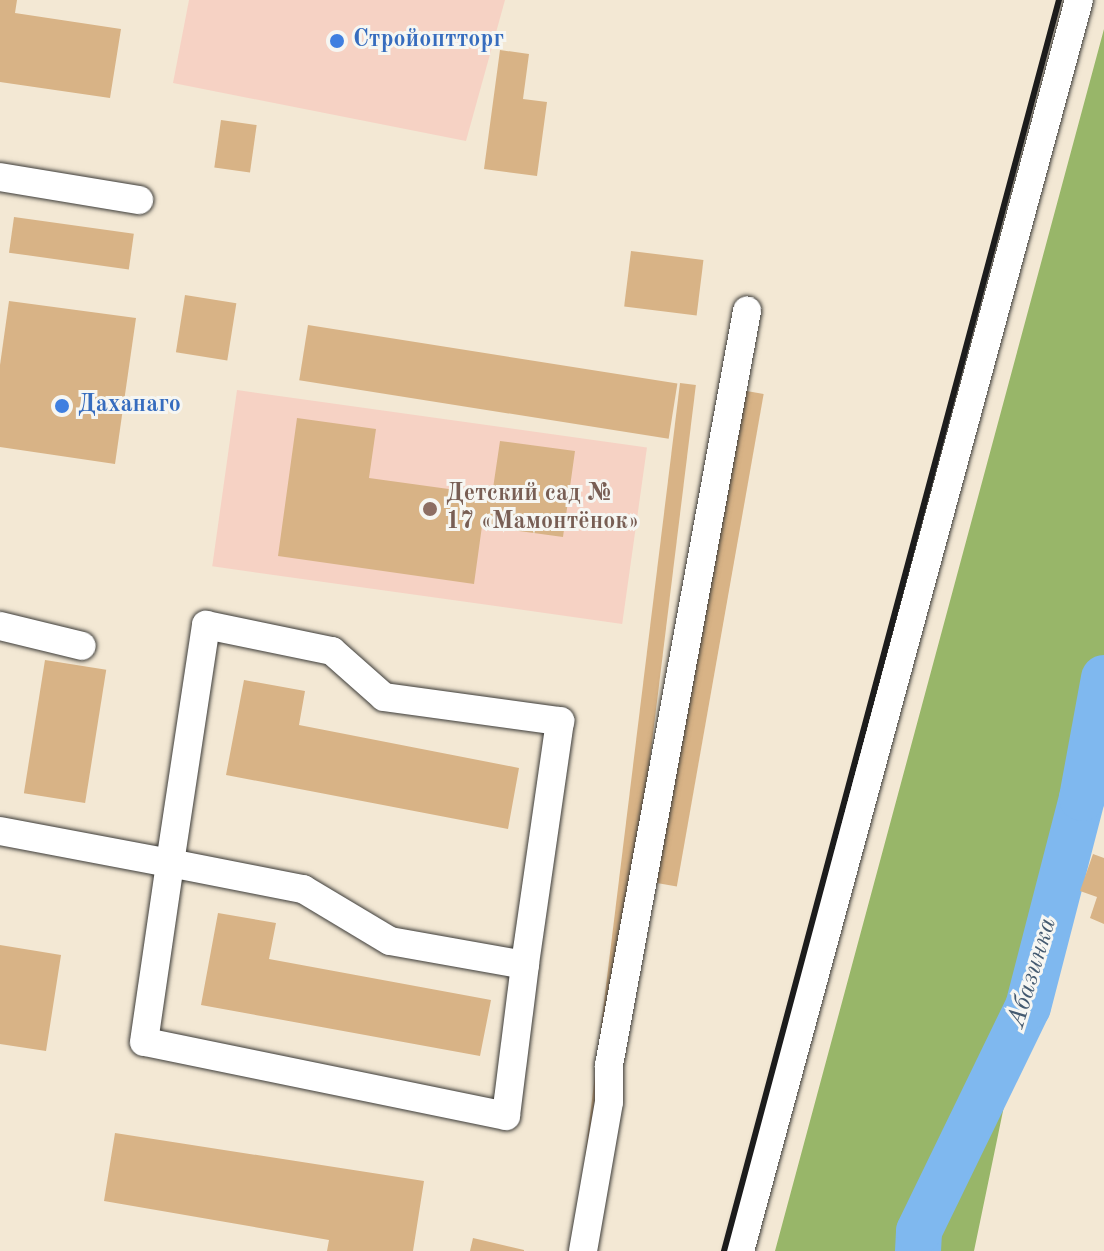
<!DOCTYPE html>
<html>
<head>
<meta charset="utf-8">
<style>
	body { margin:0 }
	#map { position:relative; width:1104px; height:1251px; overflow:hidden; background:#f3e8d4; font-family:"Old Standard TT",serif }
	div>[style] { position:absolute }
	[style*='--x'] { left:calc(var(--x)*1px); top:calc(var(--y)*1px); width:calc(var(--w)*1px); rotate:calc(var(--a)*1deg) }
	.built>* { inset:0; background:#f6d2c4; transform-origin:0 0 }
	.forest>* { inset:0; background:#98b669 }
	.river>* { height:46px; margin:-23px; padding:0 23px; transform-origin:23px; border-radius:23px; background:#7fb8ef }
	.building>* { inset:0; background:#d8b386; transform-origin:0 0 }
	.roads { filter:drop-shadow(0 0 2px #3c3b38) drop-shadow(0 0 2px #3c3b38) }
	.minor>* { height:28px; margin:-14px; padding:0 14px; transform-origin:14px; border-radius:14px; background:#fff }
	.rail>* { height:6px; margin:-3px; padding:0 3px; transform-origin:3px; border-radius:3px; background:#1c1c1c }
	.dots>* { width:22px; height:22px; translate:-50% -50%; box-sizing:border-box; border:4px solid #f6f6f2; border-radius:50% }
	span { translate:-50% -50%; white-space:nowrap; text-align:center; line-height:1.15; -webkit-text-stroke:6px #f6f6f2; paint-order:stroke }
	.shop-label { font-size:24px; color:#366cbe; font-weight:700 }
	.left { translate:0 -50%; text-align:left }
	.education-label { font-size:24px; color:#785e54; font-weight:700 }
	.water-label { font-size:26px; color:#445a70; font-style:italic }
</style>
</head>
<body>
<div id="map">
	<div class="built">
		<div style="clip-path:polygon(189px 0,505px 0,466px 141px,173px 83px)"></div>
		<div style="left:237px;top:390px;width:414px;height:178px;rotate:8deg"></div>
	</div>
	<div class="forest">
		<div style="clip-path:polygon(1104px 29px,1104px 713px,1009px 1082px,974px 1251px,775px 1251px)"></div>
	</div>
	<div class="river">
		<div style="--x:918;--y:1251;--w:20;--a:-87"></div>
		<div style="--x:919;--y:1231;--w:249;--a:-64.1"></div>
		<div style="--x:1028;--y:1007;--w:216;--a:-75.5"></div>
		<div style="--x:1082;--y:798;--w:122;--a:-79.6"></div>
	</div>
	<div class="building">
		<div style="clip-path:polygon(0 0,17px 0,15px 13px,121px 29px,110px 98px,0 82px)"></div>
		<div style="clip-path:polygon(500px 50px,529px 54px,523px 99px,547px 102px,537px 176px,484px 169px)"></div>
		<div style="left:221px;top:120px;width:36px;height:48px;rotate:8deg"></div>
		<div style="left:14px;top:217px;width:121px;height:36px;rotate:8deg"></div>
		<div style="left:631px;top:251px;width:73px;height:56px;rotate:7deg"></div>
		<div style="left:185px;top:295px;width:52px;height:58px;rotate:9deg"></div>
		<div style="clip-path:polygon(9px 301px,136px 318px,115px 464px,0 447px,0 365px)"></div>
		<div style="left:308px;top:325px;width:374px;height:56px;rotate:9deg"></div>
		<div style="left:680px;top:383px;width:16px;height:878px;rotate:7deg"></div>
		<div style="left:741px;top:390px;width:23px;height:500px;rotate:10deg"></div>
		<div style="clip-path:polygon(297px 418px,376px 429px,369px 478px,492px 495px,500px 441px,575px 451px,563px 537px,482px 526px,474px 584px,278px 556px)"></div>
		<div style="left:45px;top:660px;width:62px;height:135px;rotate:9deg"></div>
		<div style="clip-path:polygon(244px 680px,305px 691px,299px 725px,519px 768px,508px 829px,226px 775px)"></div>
		<div style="clip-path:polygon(1093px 854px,1104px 858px,1104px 924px,1090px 918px,1097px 897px,1080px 891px)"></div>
		<div style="clip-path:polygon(218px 913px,276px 923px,269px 959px,491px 1000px,480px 1056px,201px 1005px)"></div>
		<div style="clip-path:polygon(0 945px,61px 955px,46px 1051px,0 1044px)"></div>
		<div style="clip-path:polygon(115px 1133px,424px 1181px,413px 1251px,327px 1251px,329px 1240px,104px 1201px)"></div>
		<div style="clip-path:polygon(473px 1238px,524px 1250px,524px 1251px,470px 1251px)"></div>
	</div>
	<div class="roads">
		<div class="minor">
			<div style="--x:0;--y:177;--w:141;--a:9.4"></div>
			<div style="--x:0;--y:626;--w:84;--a:13.7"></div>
			<div style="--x:0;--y:831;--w:173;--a:10.7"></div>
			<div style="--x:170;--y:863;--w:136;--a:11.1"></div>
			<div style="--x:303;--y:889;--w:101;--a:30.9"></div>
			<div style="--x:390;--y:941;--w:137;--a:10.1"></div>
			<div style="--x:525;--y:965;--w:152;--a:97.2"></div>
			<div style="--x:506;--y:1116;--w:369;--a:-168.4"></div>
			<div style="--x:144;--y:1042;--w:181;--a:-81.7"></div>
			<div style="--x:170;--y:863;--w:241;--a:-81.4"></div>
			<div style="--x:206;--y:625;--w:129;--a:11.7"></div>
			<div style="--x:332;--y:651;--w:69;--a:41.5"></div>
			<div style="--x:384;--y:697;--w:178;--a:7.8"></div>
			<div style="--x:560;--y:721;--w:246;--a:98.2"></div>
			<div style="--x:583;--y:1251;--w:151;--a:-80.1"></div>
			<div style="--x:609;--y:1102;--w:37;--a:-90"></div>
			<div style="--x:609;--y:1065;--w:767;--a:-79.63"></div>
			<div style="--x:740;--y:1251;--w:1296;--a:-74.84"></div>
		</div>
	</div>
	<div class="rail">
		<div style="--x:724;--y:1251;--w:1295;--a:-75.01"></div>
	</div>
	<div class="dots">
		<div style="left:337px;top:41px;background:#3f7fe0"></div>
		<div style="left:62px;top:406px;background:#3f7fe0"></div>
		<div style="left:430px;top:509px;background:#8d6e63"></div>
	</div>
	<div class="shop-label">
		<span class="left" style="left:353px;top:41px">Стройоптторг</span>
		<span class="left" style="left:78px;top:406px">Даханаго</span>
	</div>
	<div class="education-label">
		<span class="left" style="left:446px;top:509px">Детский сад №<br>17 «Мамонтёнок»</span>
	</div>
	<div class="water-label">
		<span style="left:1033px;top:973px;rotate:-73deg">Абазинка</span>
	</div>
</div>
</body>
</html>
